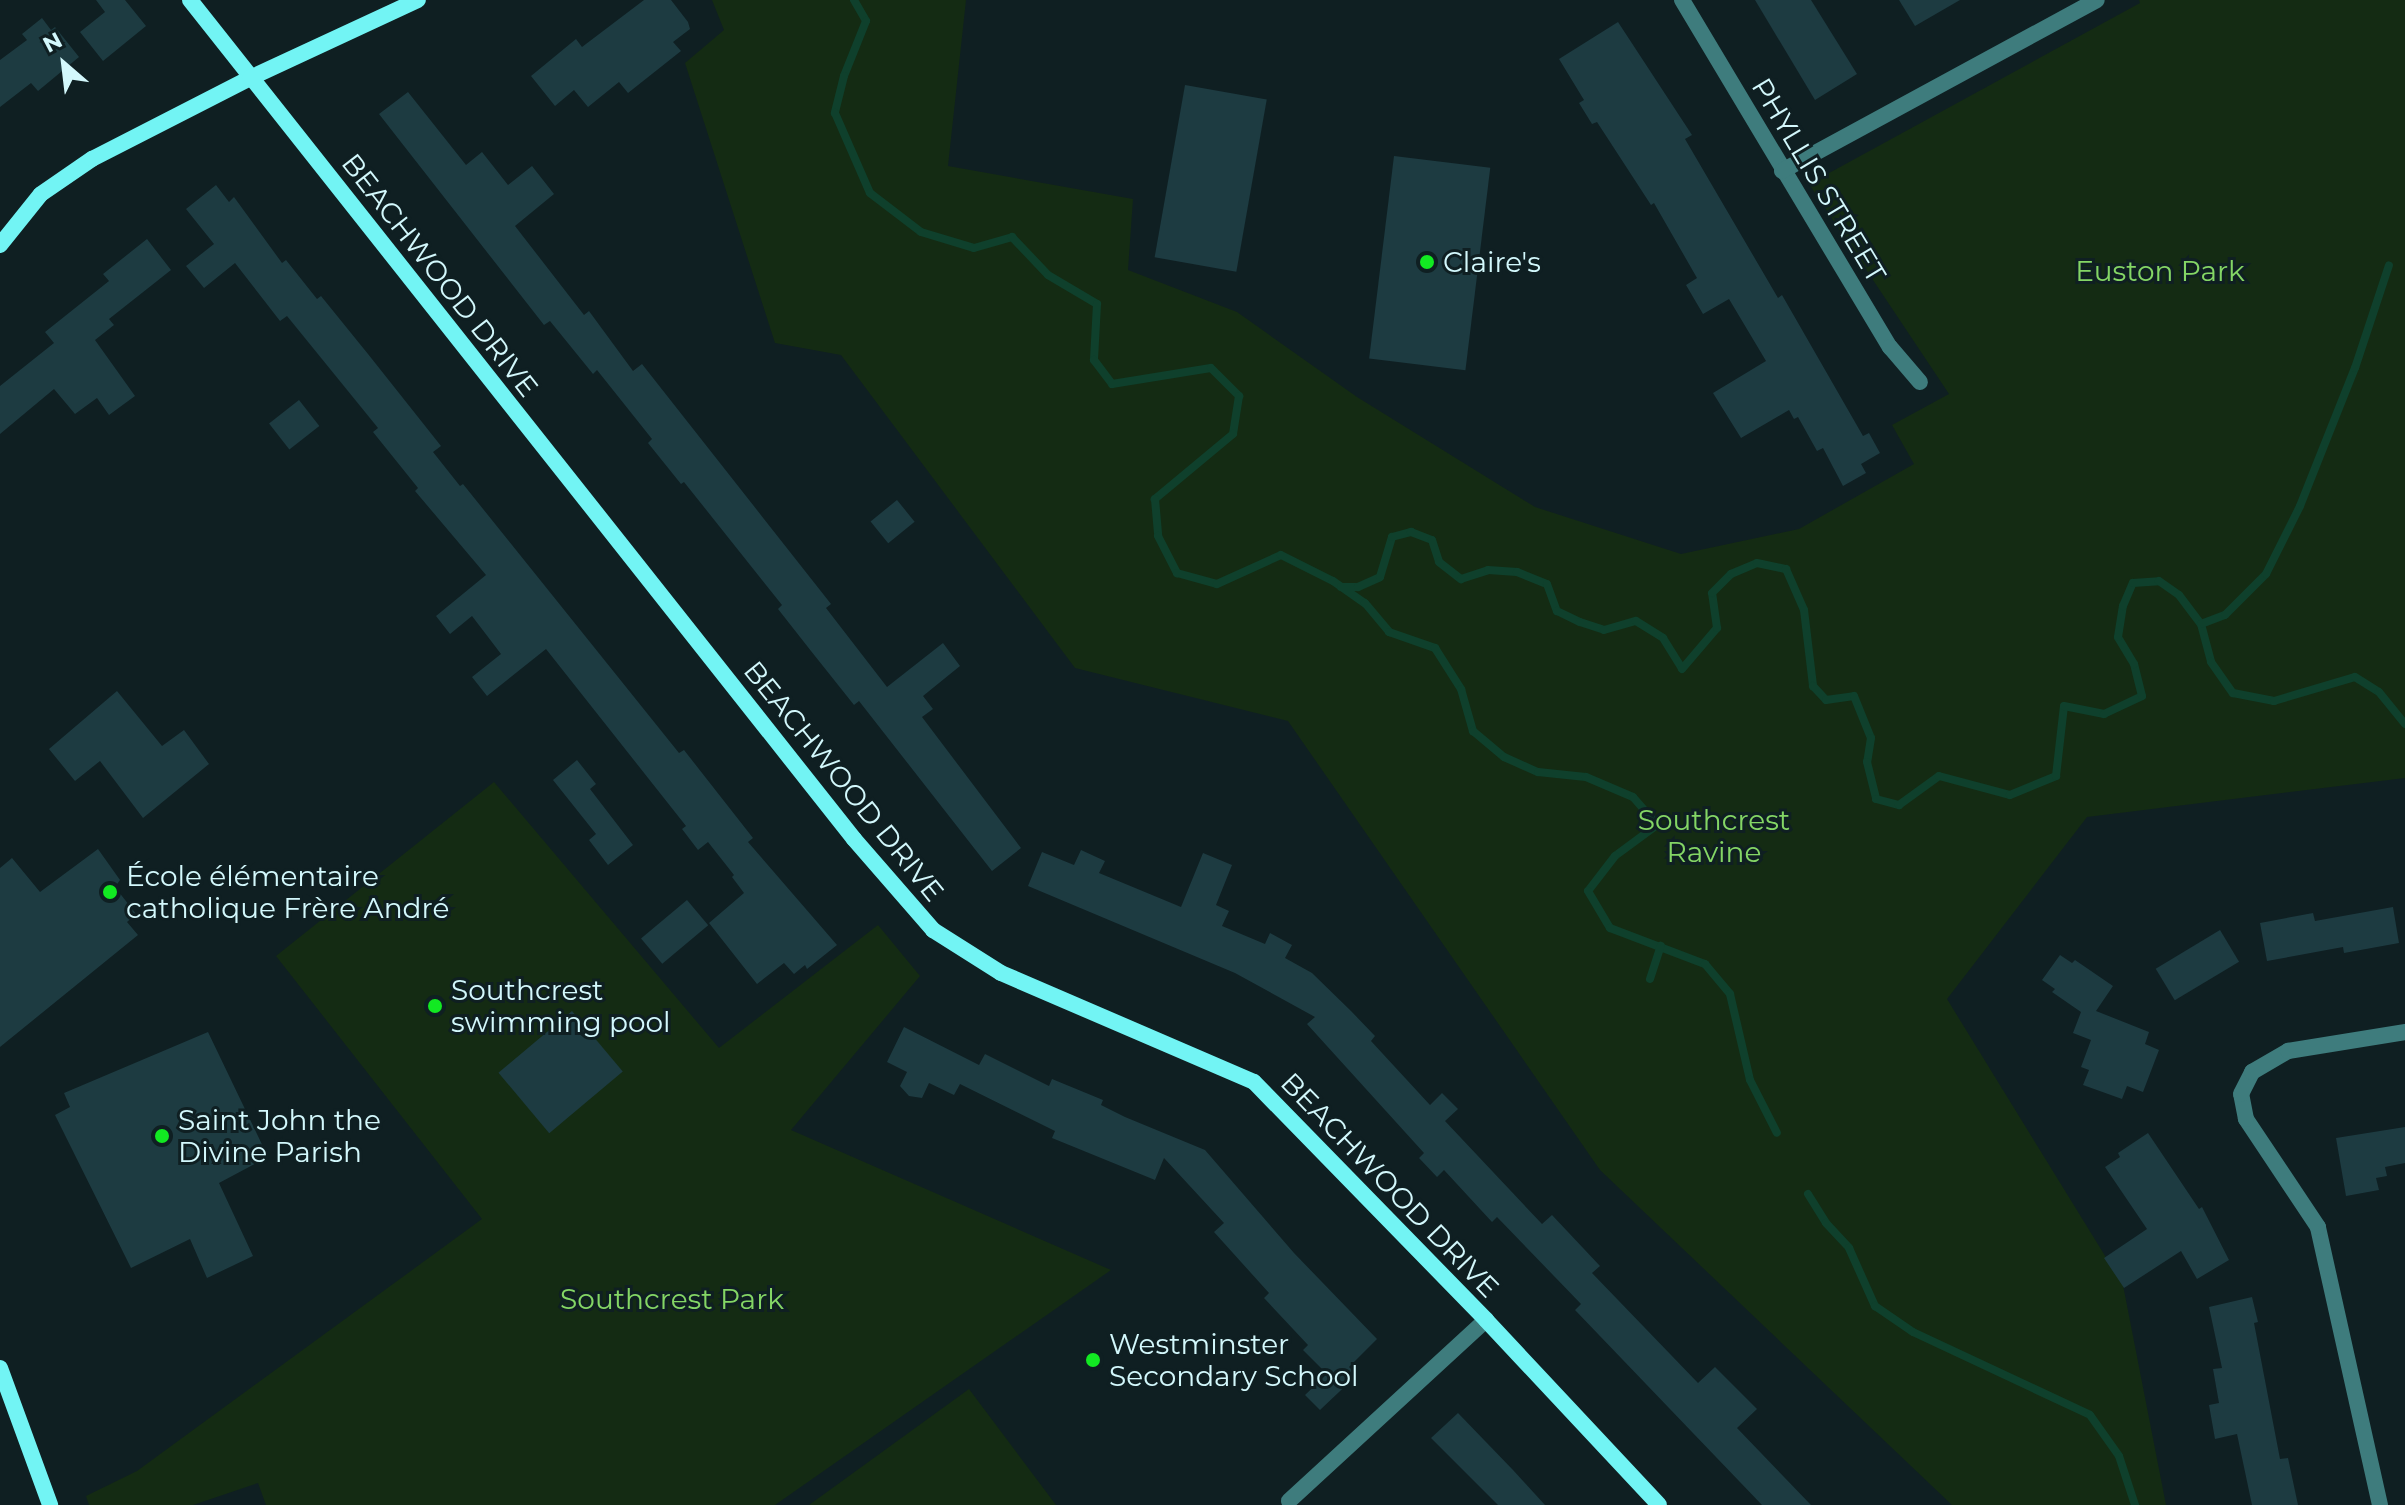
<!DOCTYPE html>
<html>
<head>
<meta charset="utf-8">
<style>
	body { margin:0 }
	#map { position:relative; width:2405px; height:1505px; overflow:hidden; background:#0f1f22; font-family:Montserrat,sans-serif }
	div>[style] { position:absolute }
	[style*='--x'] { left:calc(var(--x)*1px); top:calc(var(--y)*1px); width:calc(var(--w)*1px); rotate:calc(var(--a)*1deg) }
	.green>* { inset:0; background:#142b13 }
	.stream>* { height:8px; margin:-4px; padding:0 4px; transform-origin:4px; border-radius:4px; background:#0f402c }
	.building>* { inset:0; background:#1d3b41; transform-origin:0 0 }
	.street>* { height:16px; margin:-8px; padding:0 8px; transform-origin:8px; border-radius:8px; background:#3e7c7d }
	.secondary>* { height:16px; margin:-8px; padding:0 8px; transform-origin:8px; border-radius:8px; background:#72f4f4 }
	.dots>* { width:22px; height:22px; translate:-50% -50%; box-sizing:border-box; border:4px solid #0f1f22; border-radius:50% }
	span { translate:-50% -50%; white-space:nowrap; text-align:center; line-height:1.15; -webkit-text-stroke:6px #0f1f22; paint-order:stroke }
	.street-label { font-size:28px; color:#d3f8fc }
	.poi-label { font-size:28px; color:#d3f8fc }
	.left { translate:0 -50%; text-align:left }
	.park-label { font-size:28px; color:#84d665 }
	.north { position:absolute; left:24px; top:24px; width:80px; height:80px; -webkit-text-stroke:6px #0f1f22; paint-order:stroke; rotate:332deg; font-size:22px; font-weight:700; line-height:32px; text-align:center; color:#d3f8fc }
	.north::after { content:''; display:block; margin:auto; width:28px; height:36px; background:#d3f8fc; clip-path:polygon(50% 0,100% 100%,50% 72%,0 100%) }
</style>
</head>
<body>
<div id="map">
	<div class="green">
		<div style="clip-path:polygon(712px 0,966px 0,948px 166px,1133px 199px,1128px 270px,1237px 312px,1357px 397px,1535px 507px,1681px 554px,1799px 529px,1914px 464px,1892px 425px,1949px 394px,1809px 184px,2140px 3px,2139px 0,2405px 0,2405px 778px,2087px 817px,1947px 999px,2123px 1285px,2166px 1505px,1952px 1505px,1600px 1170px,1288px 721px,1075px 668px,841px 355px,775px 343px,685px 63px,724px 30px)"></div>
		<div style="clip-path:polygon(494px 782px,719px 1048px,878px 925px,920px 976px,791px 1130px,1111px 1270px,775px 1505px,266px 1505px,258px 1483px,193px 1505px,89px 1505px,86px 1496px,137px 1471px,482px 1219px,276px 956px)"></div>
		<div style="clip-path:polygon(969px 1389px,1056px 1505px,809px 1505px)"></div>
	</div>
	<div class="stream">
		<div style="--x:854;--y:0;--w:24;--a:60"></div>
		<div style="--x:866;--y:21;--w:59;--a:111.8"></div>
		<div style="--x:844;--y:76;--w:38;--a:104"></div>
		<div style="--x:835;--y:113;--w:87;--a:66.4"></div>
		<div style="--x:870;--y:193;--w:64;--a:37.4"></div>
		<div style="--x:921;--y:232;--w:55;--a:16.8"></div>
		<div style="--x:974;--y:248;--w:40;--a:-16"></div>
		<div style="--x:1012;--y:237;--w:52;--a:46.5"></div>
		<div style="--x:1048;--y:275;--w:57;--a:30.6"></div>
		<div style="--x:1097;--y:304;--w:56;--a:93.1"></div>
		<div style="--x:1094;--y:360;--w:30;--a:53"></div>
		<div style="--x:1112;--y:384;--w:100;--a:-9.2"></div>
		<div style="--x:1211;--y:368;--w:40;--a:45"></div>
		<div style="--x:1239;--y:396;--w:38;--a:99"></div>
		<div style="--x:1233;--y:434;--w:102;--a:140.2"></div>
		<div style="--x:1155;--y:499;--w:37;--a:85"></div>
		<div style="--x:1158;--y:536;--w:42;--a:62.8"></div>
		<div style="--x:1177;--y:573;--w:41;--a:15.4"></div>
		<div style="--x:1217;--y:584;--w:70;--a:-24.4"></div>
		<div style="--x:1281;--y:555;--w:58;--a:26.6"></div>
		<div style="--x:1333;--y:581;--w:39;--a:35"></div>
		<div style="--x:1365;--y:603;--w:38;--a:50"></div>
		<div style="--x:1389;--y:632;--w:49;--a:19.2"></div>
		<div style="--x:1435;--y:648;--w:49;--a:57.6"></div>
		<div style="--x:1461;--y:689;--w:44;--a:74.1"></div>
		<div style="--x:1473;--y:731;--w:40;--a:40"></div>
		<div style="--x:1504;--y:757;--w:37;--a:24"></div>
		<div style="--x:1538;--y:772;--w:48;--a:5.9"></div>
		<div style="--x:1586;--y:777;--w:51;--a:23.1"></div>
		<div style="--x:1633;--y:797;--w:37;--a:49"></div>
		<div style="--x:1657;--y:825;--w:52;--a:143.6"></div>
		<div style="--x:1615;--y:856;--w:44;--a:127.6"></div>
		<div style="--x:1588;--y:891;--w:43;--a:59.3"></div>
		<div style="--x:1610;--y:928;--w:102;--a:20.8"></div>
		<div style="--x:1705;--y:964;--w:39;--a:50"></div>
		<div style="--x:1730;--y:994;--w:88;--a:76.9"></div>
		<div style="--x:1750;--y:1080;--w:59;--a:63"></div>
		<div style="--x:1341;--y:587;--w:17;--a:0"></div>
		<div style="--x:1358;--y:587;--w:24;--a:-24"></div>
		<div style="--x:1380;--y:577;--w:42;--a:-73.3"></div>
		<div style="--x:1392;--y:537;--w:20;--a:-15"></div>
		<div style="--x:1411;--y:532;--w:22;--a:21"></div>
		<div style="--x:1432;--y:540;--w:23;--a:72"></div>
		<div style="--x:1439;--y:562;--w:28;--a:38"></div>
		<div style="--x:1461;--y:579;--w:28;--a:-18"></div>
		<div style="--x:1488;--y:570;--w:29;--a:4"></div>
		<div style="--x:1517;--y:572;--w:32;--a:22"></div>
		<div style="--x:1547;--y:584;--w:29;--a:70"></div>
		<div style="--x:1557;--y:611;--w:25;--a:26"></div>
		<div style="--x:1580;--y:622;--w:25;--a:18"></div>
		<div style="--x:1604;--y:630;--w:33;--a:-16"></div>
		<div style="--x:1636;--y:621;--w:32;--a:32"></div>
		<div style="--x:1663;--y:638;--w:36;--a:58"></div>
		<div style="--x:1682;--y:669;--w:54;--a:-49.5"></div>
		<div style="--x:1717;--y:628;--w:35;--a:-98"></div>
		<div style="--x:1712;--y:593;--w:27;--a:-45"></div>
		<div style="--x:1731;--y:574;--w:28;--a:-23"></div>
		<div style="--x:1757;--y:563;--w:30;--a:12"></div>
		<div style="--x:1786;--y:569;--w:45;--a:66.3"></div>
		<div style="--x:1804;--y:610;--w:77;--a:83.2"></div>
		<div style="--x:1813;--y:686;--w:19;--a:47"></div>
		<div style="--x:1826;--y:700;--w:28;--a:-8"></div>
		<div style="--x:1854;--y:696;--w:45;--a:68"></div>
		<div style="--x:1871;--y:738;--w:24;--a:99"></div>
		<div style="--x:1867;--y:762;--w:38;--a:76"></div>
		<div style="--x:1876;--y:799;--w:24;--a:15"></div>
		<div style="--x:1899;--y:805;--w:49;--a:-35.9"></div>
		<div style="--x:1939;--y:776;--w:73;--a:15"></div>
		<div style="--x:2010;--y:795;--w:50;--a:-22.4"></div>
		<div style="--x:2056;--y:776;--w:70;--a:-83.5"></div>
		<div style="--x:2064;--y:706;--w:41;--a:11.3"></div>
		<div style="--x:2104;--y:714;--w:42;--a:-25.3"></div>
		<div style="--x:2142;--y:696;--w:33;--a:-104"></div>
		<div style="--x:2134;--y:664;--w:31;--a:-121"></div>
		<div style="--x:2118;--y:637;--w:31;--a:-81"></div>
		<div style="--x:2123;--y:606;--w:25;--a:-67"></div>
		<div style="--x:2133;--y:583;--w:26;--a:-4"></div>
		<div style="--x:2159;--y:581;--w:24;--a:35"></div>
		<div style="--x:2179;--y:595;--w:36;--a:53"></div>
		<div style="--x:2201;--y:624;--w:39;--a:75"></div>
		<div style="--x:2211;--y:662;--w:38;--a:55"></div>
		<div style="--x:2233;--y:693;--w:42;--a:11"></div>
		<div style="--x:2274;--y:701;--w:84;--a:-16.5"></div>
		<div style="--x:2355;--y:677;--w:28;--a:32"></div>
		<div style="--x:2379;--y:692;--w:41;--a:50.9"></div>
		<div style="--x:2201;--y:624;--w:26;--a:-21"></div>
		<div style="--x:2225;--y:615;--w:58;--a:-45"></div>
		<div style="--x:2266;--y:574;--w:76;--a:-63.4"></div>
		<div style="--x:2300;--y:506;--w:149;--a:-68.3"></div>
		<div style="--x:2355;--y:368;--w:108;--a:-71.7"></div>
		<div style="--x:1650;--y:979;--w:35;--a:-72"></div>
		<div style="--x:1808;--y:1194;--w:34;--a:58"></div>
		<div style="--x:1826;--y:1223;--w:34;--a:47"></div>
		<div style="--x:1849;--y:1248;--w:64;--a:65.9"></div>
		<div style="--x:1875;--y:1306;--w:46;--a:34.4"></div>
		<div style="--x:1913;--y:1332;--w:195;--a:25.1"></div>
		<div style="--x:2090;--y:1415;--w:50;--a:54.7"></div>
		<div style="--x:2119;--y:1456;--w:52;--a:71.9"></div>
	</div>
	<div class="building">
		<div style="clip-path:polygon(96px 0,125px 0,146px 26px,103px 61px,80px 32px,105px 12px)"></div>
		<div style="clip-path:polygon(644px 0,671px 0,688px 22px,690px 29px,673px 42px,681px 51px,628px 93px,619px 82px,588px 107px,574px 90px,555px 106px,531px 76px,576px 39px,582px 47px)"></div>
		<div style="clip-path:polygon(1755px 0,1811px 0,1857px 74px,1815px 100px)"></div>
		<div style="clip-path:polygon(1899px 0,1960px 0,1915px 26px)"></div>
		<div style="clip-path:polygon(42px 18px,51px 30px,55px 27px,79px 57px,38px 91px,31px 83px,0 107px,0 60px,27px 40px,22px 34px)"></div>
		<div style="clip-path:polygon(1618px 22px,1692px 135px,1685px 139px,1778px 298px,1782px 295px,1863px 436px,1869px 433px,1880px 453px,1861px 464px,1866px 473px,1843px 486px,1823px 448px,1817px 451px,1798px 417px,1794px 419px,1789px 410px,1741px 438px,1713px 393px,1766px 361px,1729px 299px,1703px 314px,1686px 285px,1697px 278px,1654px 203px,1651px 205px,1597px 122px,1592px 124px,1579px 103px,1584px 100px,1559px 59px)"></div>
		<div style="left:1185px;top:85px;width:83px;height:175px;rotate:10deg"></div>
		<div style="clip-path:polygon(408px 92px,466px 165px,482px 152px,508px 185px,532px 166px,554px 194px,515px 226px,584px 315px,589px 311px,633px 371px,642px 364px,831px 604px,826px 608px,887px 687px,943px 643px,960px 666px,923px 696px,933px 709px,922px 717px,1021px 848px,992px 871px,859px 701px,854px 705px,811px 651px,778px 609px,782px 605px,684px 482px,681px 484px,648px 443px,652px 439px,597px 370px,593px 374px,550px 321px,544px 325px,379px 114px)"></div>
		<div style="left:1394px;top:156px;width:97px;height:204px;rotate:7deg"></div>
		<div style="clip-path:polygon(216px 185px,229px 202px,234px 197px,282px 263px,286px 260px,317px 299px,321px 296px,368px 354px,441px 446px,433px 452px,460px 486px,463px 484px,679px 753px,684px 750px,753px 838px,748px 842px,837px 945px,807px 969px,805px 965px,794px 974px,784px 963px,757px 984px,709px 923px,744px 893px,732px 877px,734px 875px,708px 842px,698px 850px,682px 829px,686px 826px,546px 649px,487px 696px,472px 677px,501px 654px,472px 616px,450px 634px,436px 616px,486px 575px,415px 491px,418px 488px,373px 432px,378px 428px,287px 316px,280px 321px,235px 263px,204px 288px,186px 266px,214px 244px,186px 209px)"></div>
		<div style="clip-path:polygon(147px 239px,171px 270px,109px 319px,114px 325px,95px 340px,135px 396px,109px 415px,97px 398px,75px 414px,54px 389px,0 434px,0 386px,54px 343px,45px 332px,109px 281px,103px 274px)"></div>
		<div style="left:299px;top:400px;width:33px;height:38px;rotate:52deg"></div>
		<div style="left:897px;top:500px;width:28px;height:34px;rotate:51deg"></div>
		<div style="clip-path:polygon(117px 691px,162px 746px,184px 730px,209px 764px,143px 818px,100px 761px,75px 781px,49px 749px)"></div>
		<div style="clip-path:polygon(577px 760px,596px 784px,590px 789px,633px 845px,608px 865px,589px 840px,596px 834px,553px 780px)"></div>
		<div style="clip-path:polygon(98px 849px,120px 880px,115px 887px,136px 914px,127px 922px,138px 935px,0 1047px,0 868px,12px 858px,40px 892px)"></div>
		<div style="clip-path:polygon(1081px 850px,1105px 861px,1099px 873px,1181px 907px,1203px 853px,1232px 865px,1216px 905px,1229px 911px,1222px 926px,1265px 944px,1270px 933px,1292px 945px,1285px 958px,1312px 973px,1351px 1011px,1375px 1036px,1371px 1041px,1430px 1105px,1442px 1093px,1458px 1109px,1445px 1121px,1542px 1224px,1552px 1215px,1600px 1266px,1592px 1273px,1698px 1383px,1715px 1367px,1757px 1409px,1737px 1428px,1811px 1505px,1762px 1505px,1575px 1310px,1581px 1304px,1497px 1217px,1492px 1222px,1444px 1170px,1437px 1177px,1419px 1158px,1424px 1153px,1307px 1024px,1315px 1017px,1235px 973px,1028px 886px,1042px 852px,1074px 865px)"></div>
		<div style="left:687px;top:900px;width:33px;height:60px;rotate:50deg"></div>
		<div style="clip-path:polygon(2393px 907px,2399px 943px,2344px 953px,2343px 947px,2267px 961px,2260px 923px,2313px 913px,2315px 921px)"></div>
		<div style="left:2220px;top:930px;width:37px;height:75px;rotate:59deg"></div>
		<div style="clip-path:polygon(2060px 955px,2072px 963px,2075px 960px,2113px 986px,2096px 1011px,2149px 1032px,2145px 1044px,2159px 1050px,2143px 1092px,2127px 1086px,2122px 1099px,2083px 1085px,2089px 1070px,2081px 1067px,2091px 1040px,2073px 1033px,2081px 1012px,2052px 992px,2055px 989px,2042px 980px)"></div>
		<div style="left:572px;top:1011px;width:79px;height:96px;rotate:50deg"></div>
		<div style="clip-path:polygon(904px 1027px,979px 1065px,985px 1054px,1049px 1086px,1052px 1079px,1103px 1100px,1101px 1105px,1125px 1117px,1205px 1150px,1294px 1253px,1377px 1339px,1349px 1367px,1357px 1375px,1320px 1410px,1305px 1395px,1327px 1374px,1303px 1350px,1308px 1345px,1264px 1298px,1269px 1293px,1214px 1232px,1224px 1223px,1164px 1158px,1155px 1180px,1052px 1138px,1055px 1131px,960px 1084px,954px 1095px,929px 1083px,922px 1098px,909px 1096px,900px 1086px,907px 1072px,887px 1062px)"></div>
		<div style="clip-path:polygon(208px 1032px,268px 1157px,219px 1183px,253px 1256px,207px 1278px,190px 1239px,131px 1268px,55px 1115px,70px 1107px,64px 1093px)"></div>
		<div style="clip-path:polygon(2405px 1127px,2405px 1163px,2385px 1167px,2387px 1176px,2376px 1178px,2379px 1190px,2346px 1196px,2336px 1138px)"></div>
		<div style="clip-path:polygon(2148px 1133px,2199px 1209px,2202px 1207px,2229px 1260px,2197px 1279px,2181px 1251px,2124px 1288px,2104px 1258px,2147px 1229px,2105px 1167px,2120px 1157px,2118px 1153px)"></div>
		<div style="clip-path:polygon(2252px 1297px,2258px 1322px,2254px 1323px,2280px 1459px,2288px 1458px,2298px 1505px,2252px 1505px,2237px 1434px,2215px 1439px,2209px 1405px,2219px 1403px,2213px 1369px,2222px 1368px,2209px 1307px)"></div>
		<div style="clip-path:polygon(1458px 1413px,1513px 1470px,1545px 1505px,1498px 1505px,1431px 1438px)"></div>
	</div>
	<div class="street">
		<div style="--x:1682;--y:0;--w:405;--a:59.1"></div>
		<div style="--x:1890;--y:347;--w:46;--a:49.4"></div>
		<div style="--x:1782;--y:171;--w:358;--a:-28.5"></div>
		<div style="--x:1289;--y:1501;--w:268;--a:-42.6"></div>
		<div style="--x:2380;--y:1505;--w:285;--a:-102.6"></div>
		<div style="--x:2318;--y:1227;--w:130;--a:-123.7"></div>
		<div style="--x:2246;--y:1119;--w:25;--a:-101"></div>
		<div style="--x:2241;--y:1094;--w:25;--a:-63"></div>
		<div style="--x:2252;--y:1072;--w:42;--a:-30.3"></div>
		<div style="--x:2288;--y:1051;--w:119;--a:-9.2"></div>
	</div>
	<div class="secondary">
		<div style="--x:190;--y:0;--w:1070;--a:51.64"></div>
		<div style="--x:854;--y:839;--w:121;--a:49"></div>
		<div style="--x:933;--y:930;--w:80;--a:32.3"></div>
		<div style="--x:1001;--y:973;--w:275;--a:23.3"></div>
		<div style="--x:1254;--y:1082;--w:332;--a:45.7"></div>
		<div style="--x:1486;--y:1320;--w:253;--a:46.9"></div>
		<div style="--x:0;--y:245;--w:65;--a:-51.2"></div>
		<div style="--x:41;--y:194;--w:62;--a:-34.5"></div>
		<div style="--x:92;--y:159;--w:178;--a:-27.1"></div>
		<div style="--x:250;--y:78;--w:185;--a:-24.9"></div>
		<div style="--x:0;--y:1368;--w:146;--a:69.9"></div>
	</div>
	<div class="dots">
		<div style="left:1427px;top:262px;background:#12e922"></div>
		<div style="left:110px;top:892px;background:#12e922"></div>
		<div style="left:435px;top:1006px;background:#12e922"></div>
		<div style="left:162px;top:1136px;background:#12e922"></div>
		<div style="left:1093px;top:1360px;background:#12e922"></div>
	</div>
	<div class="street-label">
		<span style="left:1819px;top:180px;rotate:59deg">PHYLLIS STREET</span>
		<span style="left:440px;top:275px;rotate:52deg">BEACHWOOD DRIVE</span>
		<span style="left:844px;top:781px;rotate:51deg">BEACHWOOD DRIVE</span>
		<span style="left:1390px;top:1185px;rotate:46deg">BEACHWOOD DRIVE</span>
	</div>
	<div class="poi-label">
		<span class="left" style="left:1443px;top:262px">Claire's</span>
		<span class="left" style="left:126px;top:892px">École élémentaire<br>catholique Frère André</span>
		<span class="left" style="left:451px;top:1006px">Southcrest<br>swimming pool</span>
		<span class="left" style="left:178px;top:1136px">Saint John the<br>Divine Parish</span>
		<span class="left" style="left:1109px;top:1360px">Westminster<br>Secondary School</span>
	</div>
	<div class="park-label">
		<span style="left:2160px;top:271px">Euston Park</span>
		<span style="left:1714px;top:836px">Southcrest<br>Ravine</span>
		<span style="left:672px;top:1299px">Southcrest Park</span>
	</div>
	<div class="north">N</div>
</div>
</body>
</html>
